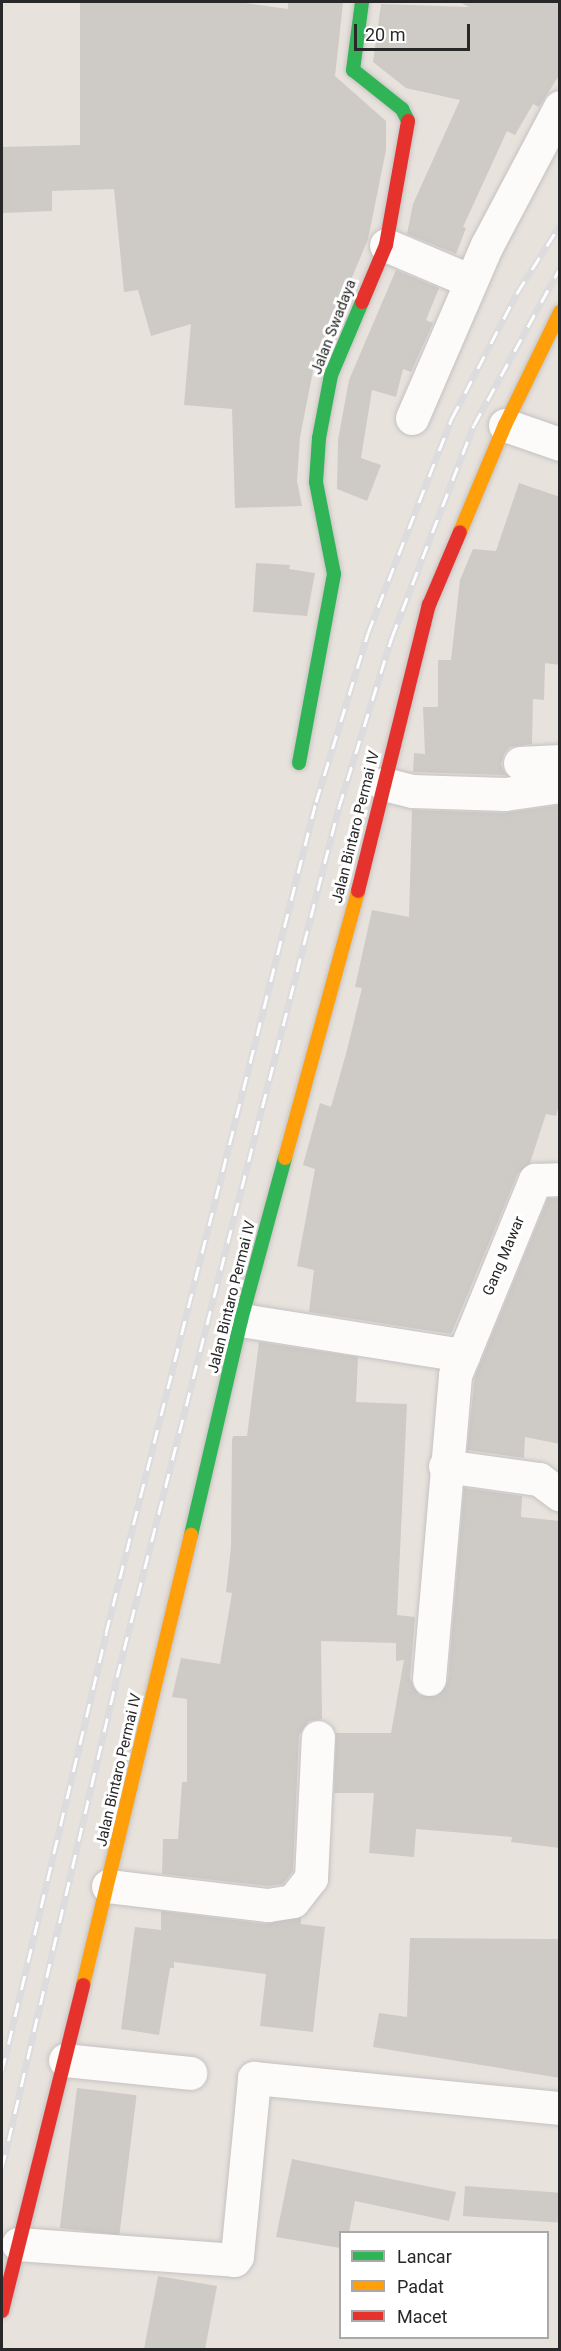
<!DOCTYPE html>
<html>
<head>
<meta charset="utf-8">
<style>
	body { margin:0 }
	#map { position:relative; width:561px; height:2351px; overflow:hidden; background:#e8e2dc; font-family:Roboto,sans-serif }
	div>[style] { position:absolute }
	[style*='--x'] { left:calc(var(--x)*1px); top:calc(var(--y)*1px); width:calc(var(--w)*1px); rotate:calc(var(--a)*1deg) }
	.building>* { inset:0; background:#cecac6; transform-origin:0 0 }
	.roads { filter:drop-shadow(0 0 2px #c4c2c3) drop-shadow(0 0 2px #c4c2c3) }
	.street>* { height:33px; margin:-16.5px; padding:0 16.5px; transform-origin:16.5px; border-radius:16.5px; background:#fcfbfa }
	.fast>* { height:14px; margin:-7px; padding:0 7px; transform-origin:7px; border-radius:7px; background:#30b455 }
	.slow>* { height:14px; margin:-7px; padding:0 7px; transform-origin:7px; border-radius:7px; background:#ff9f0a }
	.jam>* { height:14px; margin:-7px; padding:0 7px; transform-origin:7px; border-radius:7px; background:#e5322d }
	.rail>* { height:7px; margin-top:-3.5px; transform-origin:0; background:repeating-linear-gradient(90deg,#fff 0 14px,#dcdcde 0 28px); box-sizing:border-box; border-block:2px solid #dcdcde }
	span { translate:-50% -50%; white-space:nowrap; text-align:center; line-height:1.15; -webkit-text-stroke:6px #fff; paint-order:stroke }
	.street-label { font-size:15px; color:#282828 }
	.frame { position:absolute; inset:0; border:3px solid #282828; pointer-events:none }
	.legend { position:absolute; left:339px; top:2231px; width:210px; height:108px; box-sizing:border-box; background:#fff; border:2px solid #a9a9a9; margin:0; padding:8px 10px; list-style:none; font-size:18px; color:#282828 }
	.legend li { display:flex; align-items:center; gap:12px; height:30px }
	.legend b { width:30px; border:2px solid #a9a9a9 }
	.scale { position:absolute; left:354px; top:24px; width:116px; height:27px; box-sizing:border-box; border:3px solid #282828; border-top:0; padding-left:8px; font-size:18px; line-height:21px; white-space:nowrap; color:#282828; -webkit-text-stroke:4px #fff; paint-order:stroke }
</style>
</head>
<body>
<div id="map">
	<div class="building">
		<div style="clip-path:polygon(238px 2px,288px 9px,288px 2px,343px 3px,335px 76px,386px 121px,386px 150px,368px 239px,313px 371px,300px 437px,297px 481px,302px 506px,235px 508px,232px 409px,184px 405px,191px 324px,151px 336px,138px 290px,124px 292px,114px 189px,52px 191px,52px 211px,2px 213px,2px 147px,80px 145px,80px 3px)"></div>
		<div style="clip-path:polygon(459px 2px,560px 2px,560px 74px,539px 107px,533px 104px,515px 135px,507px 131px,463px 227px,466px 228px,456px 254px,407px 234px,413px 204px,460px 100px,406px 88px,373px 62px,381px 4px,469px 7px)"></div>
		<div style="clip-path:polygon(396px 270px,439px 288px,426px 320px,433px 323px,411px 372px,403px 369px,396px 397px,372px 390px,361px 458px,381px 465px,367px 501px,337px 489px,338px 440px,349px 380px)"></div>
		<div style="clip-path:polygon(519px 483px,560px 497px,560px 665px,545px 663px,544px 700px,533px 699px,532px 744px,510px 747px,504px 754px,501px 765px,506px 775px,413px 772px,414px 753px,425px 754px,423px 707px,438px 707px,438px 660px,451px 660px,460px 580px,473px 549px,496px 551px)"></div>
		<div style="clip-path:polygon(256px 563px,290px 565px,289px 569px,315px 573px,307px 616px,253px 612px)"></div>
		<div style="clip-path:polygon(560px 805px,560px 1101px,556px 1116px,546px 1114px,530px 1163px,518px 1173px,451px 1334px,309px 1312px,314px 1270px,297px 1266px,315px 1169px,303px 1165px,320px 1103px,331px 1107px,347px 1050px,362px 988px,355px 987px,372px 910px,409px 917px,412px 810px,505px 813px)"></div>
		<div style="clip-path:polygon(548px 1198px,560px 1198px,560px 1444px,525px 1437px,524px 1458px,467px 1450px,475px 1376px)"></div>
		<div style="clip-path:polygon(259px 1342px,358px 1357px,356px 1402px,407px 1404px,397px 1615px,415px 1617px,410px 1678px,419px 1695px,436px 1696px,448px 1681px,464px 1488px,522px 1496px,521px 1517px,560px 1521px,560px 1848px,511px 1842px,512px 1837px,416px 1829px,414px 1857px,369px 1853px,374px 1793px,334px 1793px,336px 1733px,391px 1733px,404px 1660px,396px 1661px,396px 1643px,321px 1641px,322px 1719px,309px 1721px,299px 1735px,293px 1871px,283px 1884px,268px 1886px,162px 1874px,163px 1839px,178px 1839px,182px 1782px,187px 1782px,187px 1699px,172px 1697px,181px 1658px,220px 1664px,232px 1593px,226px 1592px,231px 1547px,232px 1440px,233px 1436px,247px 1436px)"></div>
		<div style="clip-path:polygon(161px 1911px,266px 1924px,301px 1917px,301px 1924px,325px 1927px,313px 2032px,260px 2026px,266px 1974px,174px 1962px,174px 1968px,170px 1968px,159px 2035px,121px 2029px,135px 1927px,161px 1930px)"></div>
		<div style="clip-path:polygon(410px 1938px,560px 1939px,560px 2078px,373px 2047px,379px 2013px,407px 2017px)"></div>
		<div style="left:77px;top:2088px;width:60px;height:141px;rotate:7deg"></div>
		<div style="clip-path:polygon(292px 2159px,456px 2192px,449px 2221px,355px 2201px,349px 2232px,340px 2232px,340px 2248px,276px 2237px)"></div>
		<div style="left:465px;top:2186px;width:95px;height:30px;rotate:4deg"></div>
		<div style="clip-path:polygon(158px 2276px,217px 2286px,205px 2349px,144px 2349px)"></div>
	</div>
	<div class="roads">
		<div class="street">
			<div style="--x:386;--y:245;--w:92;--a:23"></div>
			<div style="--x:412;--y:418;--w:189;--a:-66.6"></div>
			<div style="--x:487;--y:245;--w:156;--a:-62.1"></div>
			<div style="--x:505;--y:425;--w:58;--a:19.1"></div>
			<div style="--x:520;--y:763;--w:40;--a:-2.9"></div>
			<div style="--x:384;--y:784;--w:29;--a:14"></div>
			<div style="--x:412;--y:791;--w:93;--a:1.8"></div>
			<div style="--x:505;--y:794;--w:56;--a:-8.3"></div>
			<div style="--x:241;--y:1320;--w:225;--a:9"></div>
			<div style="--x:445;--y:1466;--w:95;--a:7.9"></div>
			<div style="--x:539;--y:1479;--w:26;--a:37"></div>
			<div style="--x:429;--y:1679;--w:305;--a:-85.1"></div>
			<div style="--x:455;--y:1375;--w:211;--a:-67.7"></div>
			<div style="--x:535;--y:1180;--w:25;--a:-2"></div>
			<div style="--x:108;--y:1886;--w:161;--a:6.8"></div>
			<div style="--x:268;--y:1905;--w:25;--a:-9"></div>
			<div style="--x:293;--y:1901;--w:29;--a:-52"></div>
			<div style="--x:311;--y:1878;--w:141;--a:-87.2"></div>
			<div style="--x:65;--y:2060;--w:126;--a:5.9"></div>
			<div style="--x:18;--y:2244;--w:217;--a:4.2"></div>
			<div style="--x:234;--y:2260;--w:5;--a:-53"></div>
			<div style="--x:237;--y:2256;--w:179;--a:-84.5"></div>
			<div style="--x:254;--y:2078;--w:307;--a:5.6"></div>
		</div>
		<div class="fast">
			<div style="--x:362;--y:2;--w:69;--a:97.5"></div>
			<div style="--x:353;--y:70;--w:63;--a:38.5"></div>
			<div style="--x:402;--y:109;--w:13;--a:63"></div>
			<div style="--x:299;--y:763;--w:192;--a:-79.5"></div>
			<div style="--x:334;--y:574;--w:94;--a:-101.1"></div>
			<div style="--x:316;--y:482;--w:44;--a:-86.1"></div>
			<div style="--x:319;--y:438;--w:64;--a:-79.2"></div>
			<div style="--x:331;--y:375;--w:79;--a:-67"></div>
			<div style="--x:191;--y:1535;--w:221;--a:-76.9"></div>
			<div style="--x:241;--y:1320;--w:168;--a:-74.8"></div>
		</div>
		<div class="slow">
			<div style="--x:460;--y:532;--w:116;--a:-67.2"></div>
			<div style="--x:505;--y:425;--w:126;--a:-64"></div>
			<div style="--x:285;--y:1158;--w:277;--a:-74.7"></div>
			<div style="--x:83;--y:1985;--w:463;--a:-76.5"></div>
		</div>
		<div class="jam">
			<div style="--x:362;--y:302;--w:62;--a:-67.2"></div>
			<div style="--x:386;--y:245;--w:126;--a:-79.9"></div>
			<div style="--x:358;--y:891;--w:295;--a:-76.1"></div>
			<div style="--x:429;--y:605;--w:79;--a:-67"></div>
			<div style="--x:2;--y:2311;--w:336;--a:-76"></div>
		</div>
	</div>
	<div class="rail">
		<div style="--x:2;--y:2071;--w:450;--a:-76.6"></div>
		<div style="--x:106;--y:1633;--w:857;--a:-75.82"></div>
		<div style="--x:316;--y:802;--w:177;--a:-72.9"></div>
		<div style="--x:368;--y:633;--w:231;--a:-68.7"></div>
		<div style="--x:452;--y:418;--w:141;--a:-62.5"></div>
		<div style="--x:517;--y:293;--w:80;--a:-57.7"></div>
		<div style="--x:2;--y:2168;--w:504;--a:-76.82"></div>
		<div style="--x:117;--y:1677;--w:898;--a:-75.69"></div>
		<div style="--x:339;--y:807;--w:178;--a:-72.7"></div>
		<div style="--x:392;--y:637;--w:227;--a:-68.9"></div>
		<div style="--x:474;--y:425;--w:179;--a:-61.3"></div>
	</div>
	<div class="street-label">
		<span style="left:334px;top:327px;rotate:-69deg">Jalan Swadaya</span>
		<span style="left:356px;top:827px;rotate:-76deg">Jalan Bintaro Permai IV</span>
		<span style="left:504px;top:1256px;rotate:-67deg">Gang Mawar</span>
		<span style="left:232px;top:1297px;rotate:-76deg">Jalan Bintaro Permai IV</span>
		<span style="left:119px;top:1770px;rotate:-77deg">Jalan Bintaro Permai IV</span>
	</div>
	<div class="frame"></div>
	<ul class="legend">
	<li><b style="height:8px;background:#30b455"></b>Lancar</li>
	<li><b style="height:8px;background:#ff9f0a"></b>Padat</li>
	<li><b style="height:8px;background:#e5322d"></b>Macet</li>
	</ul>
	<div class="scale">20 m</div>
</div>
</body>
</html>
